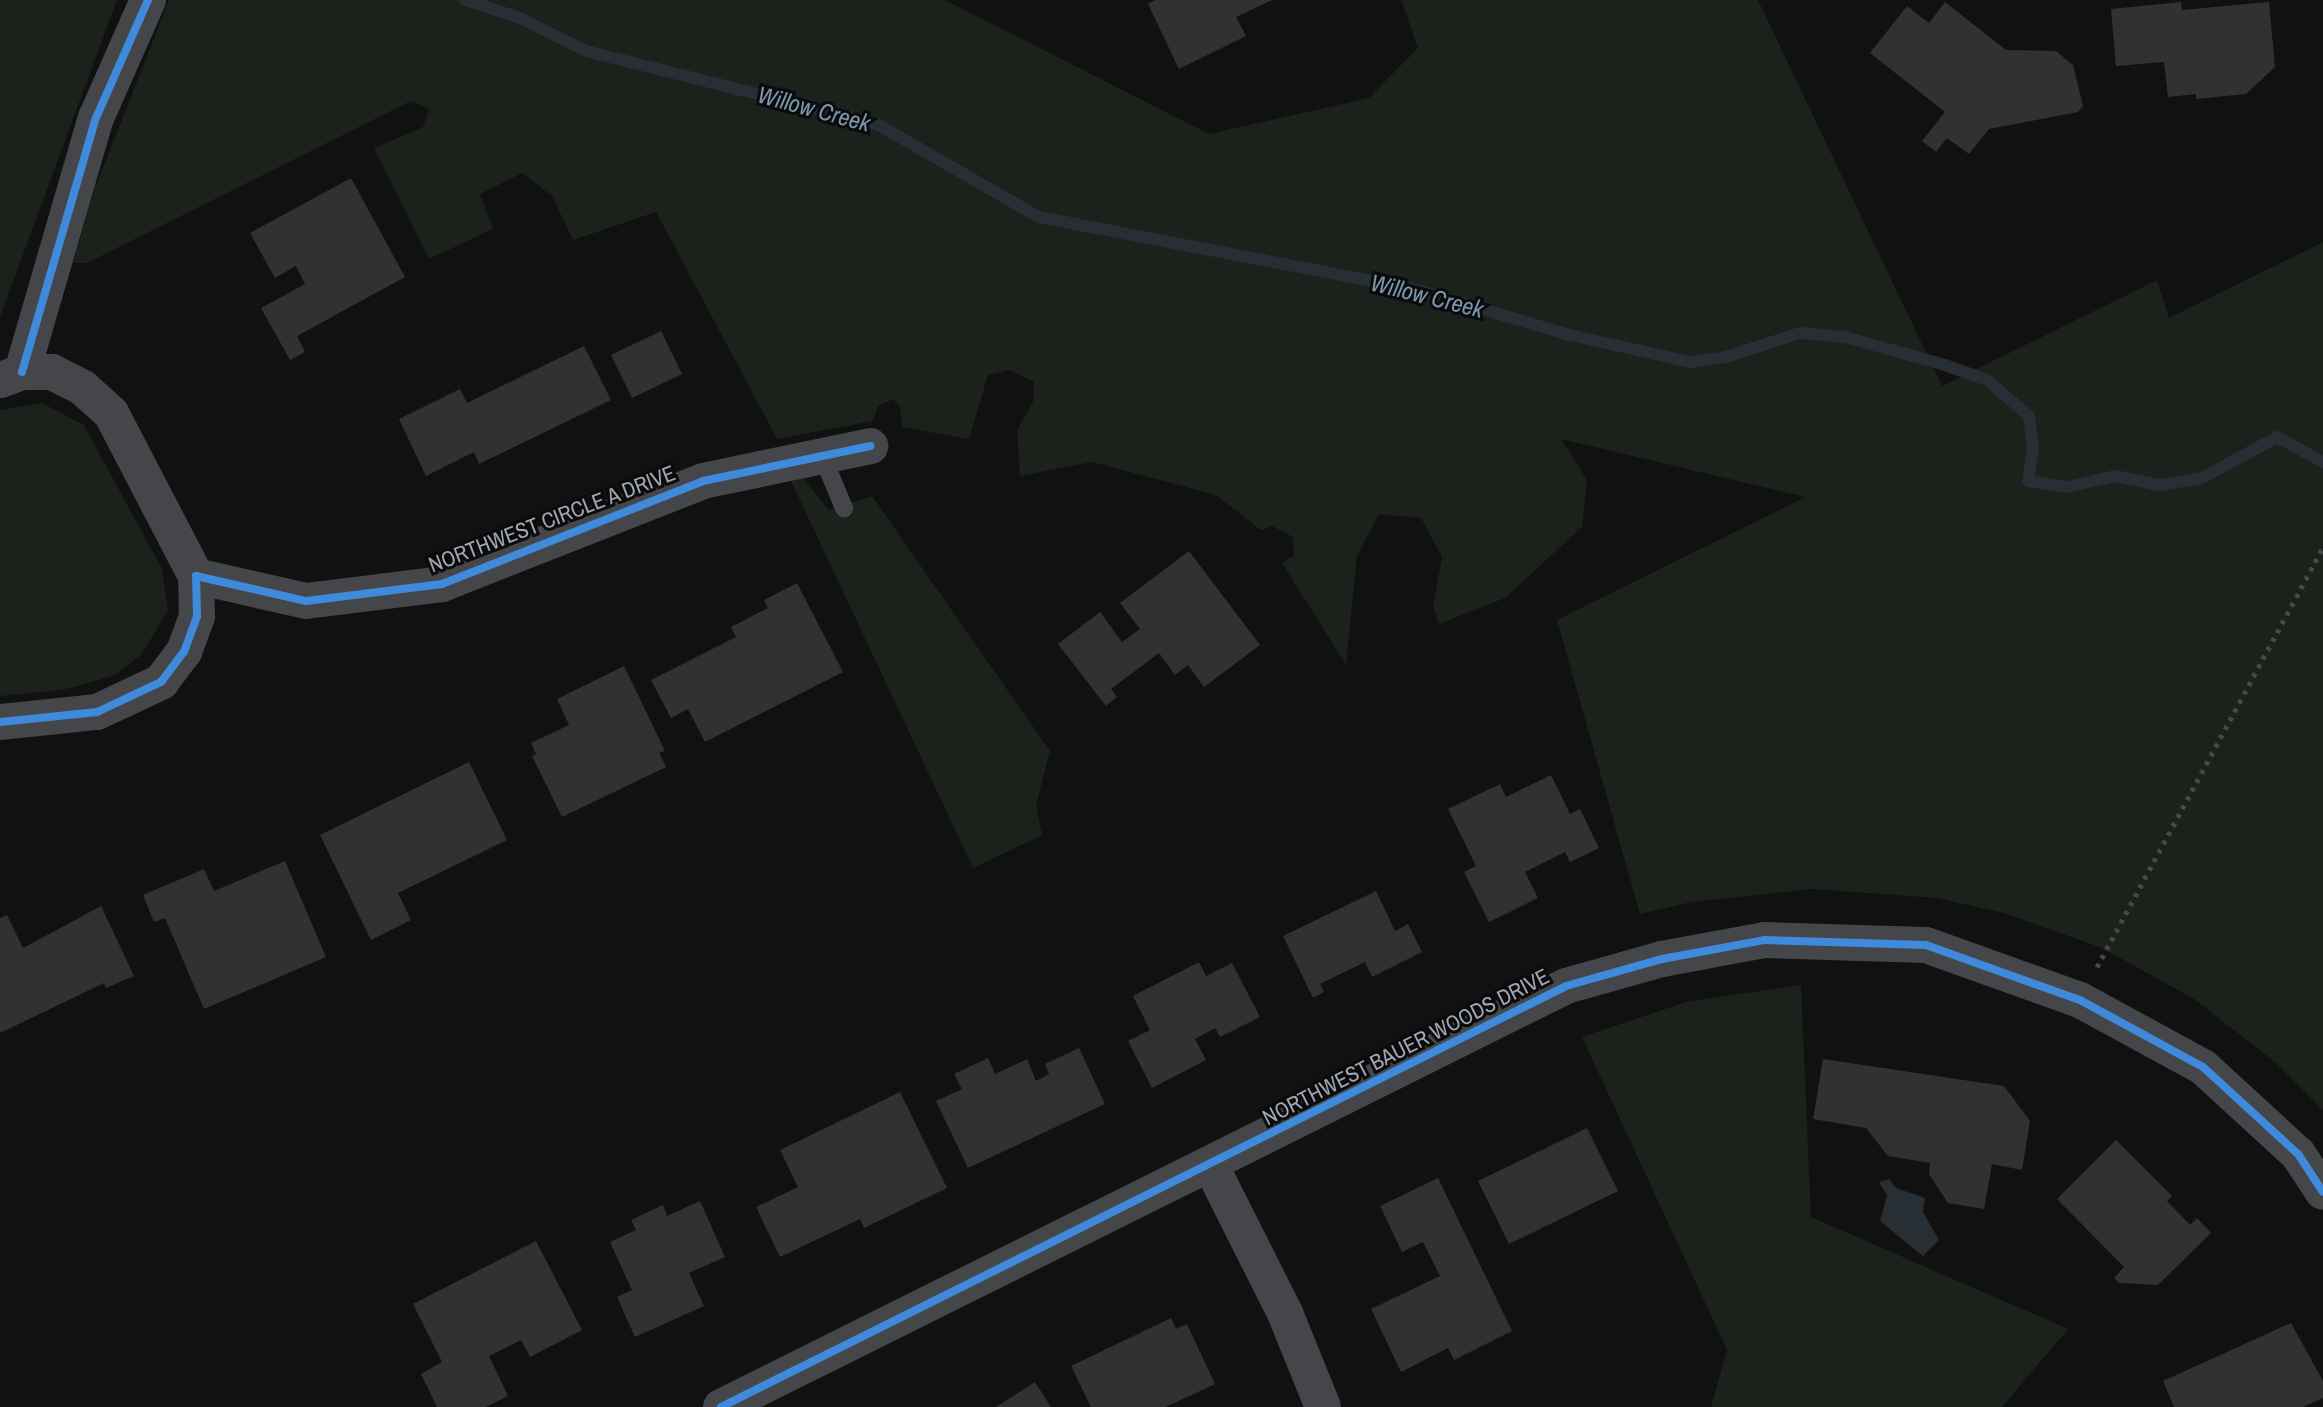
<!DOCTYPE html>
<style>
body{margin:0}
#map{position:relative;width:2323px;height:1407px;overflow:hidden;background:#111;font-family:"Archivo Narrow",sans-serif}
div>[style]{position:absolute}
.green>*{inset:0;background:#1b211b}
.water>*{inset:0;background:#272e34}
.stream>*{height:12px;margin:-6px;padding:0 6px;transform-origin:6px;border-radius:6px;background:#272e34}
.building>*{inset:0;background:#313133}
.path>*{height:5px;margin-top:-2.5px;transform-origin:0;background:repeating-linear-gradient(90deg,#47484b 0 4px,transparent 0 10px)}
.service>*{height:18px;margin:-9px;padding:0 9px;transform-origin:9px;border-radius:9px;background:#454649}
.minor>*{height:36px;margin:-18px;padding:0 18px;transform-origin:18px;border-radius:18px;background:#454649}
.cycleway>*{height:8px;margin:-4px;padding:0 4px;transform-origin:4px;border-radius:4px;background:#408adc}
span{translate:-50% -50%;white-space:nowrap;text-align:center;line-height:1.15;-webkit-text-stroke:6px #0b0b0c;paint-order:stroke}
.street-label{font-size:22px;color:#a1a7b2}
.water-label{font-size:24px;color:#7897ae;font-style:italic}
</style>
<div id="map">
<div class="green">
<i style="clip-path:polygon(0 0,117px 0,0 317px)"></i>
<i style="clip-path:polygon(169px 0,945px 0,1209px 134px,1369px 98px,1418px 48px,1401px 0,1758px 0,1942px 386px,2157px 280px,2169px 318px,2323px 242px,2323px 1110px,2276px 1063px,2194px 999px,2102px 948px,2004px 913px,1937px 898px,1812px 889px,1691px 902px,1640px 914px,1557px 620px,1805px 497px,1561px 439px,1587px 480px,1582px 527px,1505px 598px,1439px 624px,1433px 606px,1442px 557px,1421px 518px,1379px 514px,1357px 556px,1346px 665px,1282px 563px,1294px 555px,1293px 537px,1272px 526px,1261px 530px,1216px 495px,1092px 462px,1020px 476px,1017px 430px,1033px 402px,1034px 382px,1010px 370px,988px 375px,969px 439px,902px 427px,900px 406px,893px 399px,878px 406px,873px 421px,777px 439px,656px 212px,573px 240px,552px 196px,522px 173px,480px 194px,493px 229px,429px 259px,374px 148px,423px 127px,429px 109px,411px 101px,87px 263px,73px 263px,94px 191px)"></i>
<i style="clip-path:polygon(42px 403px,84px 425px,162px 569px,168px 611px,141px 655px,113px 676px,62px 690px,0 696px,0 410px)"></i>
<i style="clip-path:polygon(801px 476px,829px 510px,872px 496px,1050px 751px,1036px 805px,1042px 835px,973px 868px,791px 481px)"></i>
<i style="clip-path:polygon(1801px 985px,1811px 1217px,2068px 1329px,2002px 1407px,1711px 1407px,1727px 1350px,1582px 1037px,1686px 1002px)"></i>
</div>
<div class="water">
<i style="clip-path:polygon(1889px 1179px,1896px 1188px,1925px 1198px,1923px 1212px,1939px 1240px,1923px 1256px,1880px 1221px,1887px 1195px,1879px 1182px)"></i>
</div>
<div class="stream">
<i style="left:465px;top:0;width:58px;rotate:18.1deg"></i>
<i style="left:520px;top:18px;width:74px;rotate:26.6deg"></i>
<i style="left:586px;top:51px;width:300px;rotate:14.1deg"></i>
<i style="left:877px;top:124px;width:187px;rotate:29.9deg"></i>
<i style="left:1039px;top:217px;width:386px;rotate:10.9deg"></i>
<i style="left:1418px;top:290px;width:159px;rotate:16.5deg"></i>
<i style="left:1570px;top:335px;width:124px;rotate:12.6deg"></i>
<i style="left:1691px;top:362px;width:35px;rotate:-8deg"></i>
<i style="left:1726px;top:357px;width:78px;rotate:-18deg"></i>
<i style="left:1800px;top:333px;width:45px;rotate:5.1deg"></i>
<i style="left:1845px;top:337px;width:104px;rotate:15.6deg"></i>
<i style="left:1945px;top:365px;width:45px;rotate:19.7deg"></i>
<i style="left:1987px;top:380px;width:55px;rotate:40.6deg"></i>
<i style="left:2029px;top:416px;width:31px;rotate:83deg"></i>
<i style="left:2033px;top:447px;width:34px;rotate:98deg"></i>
<i style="left:2028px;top:481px;width:39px;rotate:9deg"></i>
<i style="left:2067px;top:487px;width:49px;rotate:-12.9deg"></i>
<i style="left:2115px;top:476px;width:46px;rotate:11.3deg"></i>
<i style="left:2160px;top:485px;width:43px;rotate:-9.5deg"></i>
<i style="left:2202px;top:478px;width:85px;rotate:-28.7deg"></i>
<i style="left:2277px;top:437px;width:52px;rotate:28.5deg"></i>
</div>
<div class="building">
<i style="clip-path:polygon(1155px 0,1272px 0,1236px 17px,1246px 36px,1179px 69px,1148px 4px)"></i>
<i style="clip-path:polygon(1945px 2px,2006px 50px,2056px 51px,2073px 65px,2083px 106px,2078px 112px,1989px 129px,1969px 154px,1947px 138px,1936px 152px,1922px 141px,1945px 112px,1870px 53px,1907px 6px,1929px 23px)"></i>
<i style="clip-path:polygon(2181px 2px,2182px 10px,2269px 2px,2275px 67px,2246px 94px,2196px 99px,2196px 94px,2168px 97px,2164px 62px,2116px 66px,2111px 9px)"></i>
<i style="clip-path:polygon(351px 178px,405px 277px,297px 336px,305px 352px,290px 360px,261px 308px,305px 284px,296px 266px,275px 278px,250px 233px)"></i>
<i style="clip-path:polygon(661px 331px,682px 374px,632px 398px,611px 355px)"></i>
<i style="clip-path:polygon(584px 346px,611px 400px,479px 464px,474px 452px,426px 476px,399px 419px,460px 389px,467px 403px)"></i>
<i style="clip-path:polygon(1189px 551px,1260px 645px,1204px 687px,1188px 665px,1175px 675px,1159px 653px,1111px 689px,1117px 697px,1106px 706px,1058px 644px,1100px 612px,1122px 642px,1140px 629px,1120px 603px)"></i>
<i style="clip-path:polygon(797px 583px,843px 672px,705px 742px,688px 709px,671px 718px,651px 680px,736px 637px,731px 627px,768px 608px,764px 600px)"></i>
<i style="clip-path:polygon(624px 666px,665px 751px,659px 753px,666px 767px,562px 817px,532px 756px,536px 754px,531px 743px,569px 725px,557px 699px)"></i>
<i style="clip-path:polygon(469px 762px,507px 840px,398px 893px,411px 920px,371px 940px,320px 835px)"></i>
<i style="clip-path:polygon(1551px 775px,1570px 814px,1580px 809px,1599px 848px,1570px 862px,1565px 852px,1525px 872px,1538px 898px,1489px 922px,1464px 872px,1476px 866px,1448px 809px,1500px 784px,1506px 797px)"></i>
<i style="clip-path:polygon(285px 861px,326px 957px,204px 1009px,165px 918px,154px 922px,143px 895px,204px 869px,214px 891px)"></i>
<i style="clip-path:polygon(1376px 891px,1395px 931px,1408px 924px,1422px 952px,1372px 977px,1365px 962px,1320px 984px,1324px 992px,1313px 998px,1283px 936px)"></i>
<i style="clip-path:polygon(101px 906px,134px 976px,106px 988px,104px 983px,0 1033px,0 918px,7px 915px,23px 948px)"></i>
<i style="clip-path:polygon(1199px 962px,1206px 976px,1232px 963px,1260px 1017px,1220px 1037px,1215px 1028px,1195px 1039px,1206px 1060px,1152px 1088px,1128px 1041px,1150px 1030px,1133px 996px)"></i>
<i style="clip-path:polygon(1079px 1048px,1105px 1104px,968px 1168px,936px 1101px,962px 1089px,954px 1074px,988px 1058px,995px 1074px,1027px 1059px,1036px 1081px,1049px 1074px,1045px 1064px)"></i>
<i style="clip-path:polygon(1823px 1059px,2004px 1086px,2030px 1121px,2022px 1170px,1992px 1164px,1984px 1209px,1948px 1203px,1929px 1174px,1930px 1163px,1888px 1156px,1866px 1128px,1813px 1119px)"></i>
<i style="clip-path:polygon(900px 1092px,947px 1188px,864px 1228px,860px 1219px,780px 1257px,756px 1207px,798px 1187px,780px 1150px)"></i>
<i style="clip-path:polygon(1587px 1128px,1618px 1191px,1509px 1244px,1478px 1181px)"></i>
<i style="clip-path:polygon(2116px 1140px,2172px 1196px,2167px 1201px,2190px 1225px,2197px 1218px,2211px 1233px,2158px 1285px,2119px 1283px,2114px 1278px,2124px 1267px,2057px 1199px)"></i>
<i style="clip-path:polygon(1438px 1178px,1512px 1331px,1454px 1360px,1448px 1348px,1401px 1372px,1371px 1309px,1440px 1276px,1423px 1242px,1402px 1252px,1380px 1206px)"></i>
<i style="clip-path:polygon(700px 1201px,725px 1257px,689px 1273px,704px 1306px,635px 1337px,617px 1297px,632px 1290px,610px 1242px,636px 1230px,631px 1220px,663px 1205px,667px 1216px)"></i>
<i style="clip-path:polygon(536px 1241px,582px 1330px,530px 1357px,521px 1340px,489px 1356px,508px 1396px,486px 1407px,437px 1407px,421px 1374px,442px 1362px,413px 1304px)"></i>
<i style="clip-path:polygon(1171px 1318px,1176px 1329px,1187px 1324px,1215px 1384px,1166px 1407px,1091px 1407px,1071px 1366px)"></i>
<i style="clip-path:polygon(2291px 1323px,2323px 1381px,2323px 1398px,2303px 1407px,2174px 1407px,2163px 1381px)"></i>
<i style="clip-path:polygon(1035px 1382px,1051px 1407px,996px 1407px)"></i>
</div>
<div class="path">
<i style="left:2097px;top:967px;width:476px;rotate:-61.7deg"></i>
</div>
<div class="service">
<i style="left:821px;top:453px;width:60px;rotate:67.3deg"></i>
</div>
<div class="minor">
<i style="left:22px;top:372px;width:265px;rotate:-73.8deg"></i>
<i style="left:96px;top:118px;width:129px;rotate:-66.2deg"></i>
<i style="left:1px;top:380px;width:22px;rotate:-21deg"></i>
<i style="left:22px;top:372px;width:30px"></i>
<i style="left:52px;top:372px;width:35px;rotate:27deg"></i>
<i style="left:83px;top:388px;width:38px;rotate:42deg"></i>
<i style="left:111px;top:413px;width:184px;rotate:62.5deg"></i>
<i style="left:0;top:722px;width:98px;rotate:-5.9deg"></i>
<i style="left:97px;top:712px;width:71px;rotate:-25.1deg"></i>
<i style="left:161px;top:682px;width:38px;rotate:-53deg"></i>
<i style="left:184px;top:652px;width:38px;rotate:-70deg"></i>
<i style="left:197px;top:616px;width:40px;rotate:-91.4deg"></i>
<i style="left:196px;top:576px;width:113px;rotate:12.8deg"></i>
<i style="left:306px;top:601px;width:137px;rotate:-7.1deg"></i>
<i style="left:442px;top:584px;width:281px;rotate:-21.5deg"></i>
<i style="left:703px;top:481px;width:171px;rotate:-11.8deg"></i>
<i style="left:1211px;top:1166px;width:165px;rotate:63.3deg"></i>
<i style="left:1285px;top:1313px;width:101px;rotate:68deg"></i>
<i style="left:721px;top:1407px;width:944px;rotate:-26.48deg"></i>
<i style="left:1566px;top:986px;width:100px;rotate:-15.7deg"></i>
<i style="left:1662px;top:959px;width:105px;rotate:-10.5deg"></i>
<i style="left:1765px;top:940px;width:161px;rotate:1.8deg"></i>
<i style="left:1926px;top:945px;width:164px;rotate:19.7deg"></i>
<i style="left:2080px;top:1000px;width:140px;rotate:28.6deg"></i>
<i style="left:2203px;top:1067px;width:129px;rotate:42.5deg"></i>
<i style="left:2298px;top:1154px;width:45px;rotate:56.7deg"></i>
</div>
<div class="cycleway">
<i style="left:22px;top:372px;width:265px;rotate:-73.8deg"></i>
<i style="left:96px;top:118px;width:129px;rotate:-66.2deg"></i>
<i style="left:0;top:722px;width:98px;rotate:-5.9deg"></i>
<i style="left:97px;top:712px;width:71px;rotate:-25.1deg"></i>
<i style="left:161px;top:682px;width:38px;rotate:-53deg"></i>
<i style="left:184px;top:652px;width:38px;rotate:-70deg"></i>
<i style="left:197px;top:616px;width:40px;rotate:-91.4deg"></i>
<i style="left:196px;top:576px;width:113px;rotate:12.8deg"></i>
<i style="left:306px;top:601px;width:137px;rotate:-7.1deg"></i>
<i style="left:442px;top:584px;width:281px;rotate:-21.5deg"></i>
<i style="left:703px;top:481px;width:171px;rotate:-11.8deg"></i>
<i style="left:721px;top:1407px;width:944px;rotate:-26.48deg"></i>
<i style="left:1566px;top:986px;width:100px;rotate:-15.7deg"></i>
<i style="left:1662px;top:959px;width:105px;rotate:-10.5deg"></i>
<i style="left:1765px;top:940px;width:161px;rotate:1.8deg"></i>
<i style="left:1926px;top:945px;width:164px;rotate:19.7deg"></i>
<i style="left:2080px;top:1000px;width:140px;rotate:28.6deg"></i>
<i style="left:2203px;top:1067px;width:129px;rotate:42.5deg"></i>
<i style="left:2298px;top:1154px;width:45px;rotate:56.7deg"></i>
</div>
<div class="street-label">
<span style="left:552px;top:519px;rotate:-21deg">NORTHWEST CIRCLE A DRIVE</span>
<span style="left:1406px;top:1047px;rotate:-27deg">NORTHWEST BAUER WOODS DRIVE</span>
</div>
<div class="water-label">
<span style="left:814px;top:109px;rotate:15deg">Willow Creek</span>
<span style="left:1427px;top:296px;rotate:14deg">Willow Creek</span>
</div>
</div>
